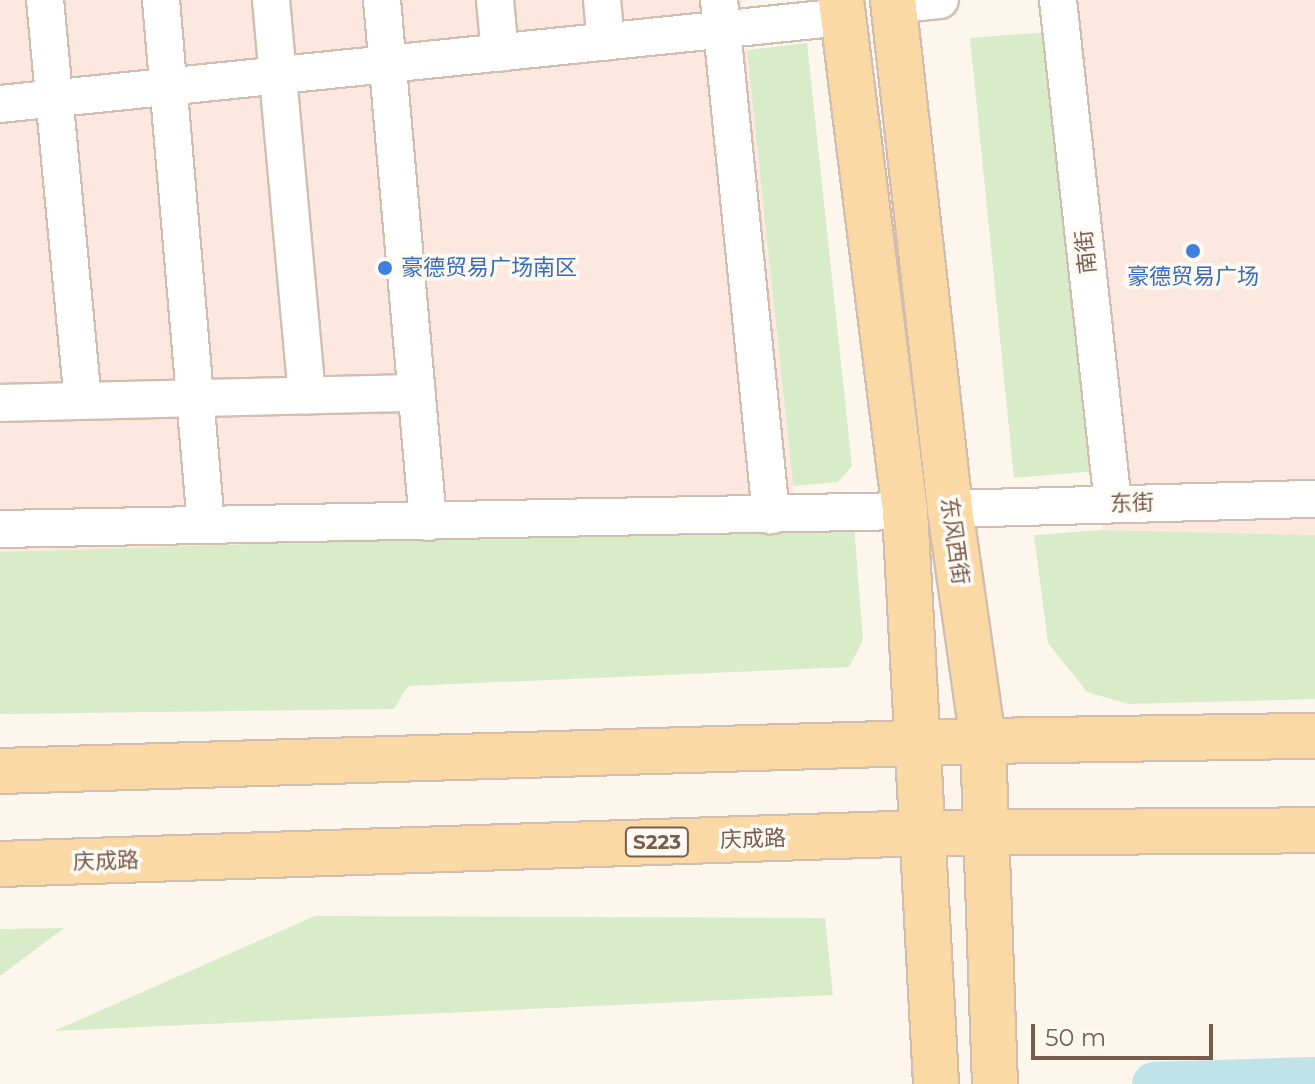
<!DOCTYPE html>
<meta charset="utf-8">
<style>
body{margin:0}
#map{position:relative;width:1315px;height:1084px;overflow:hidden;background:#fdf6ec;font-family:Montserrat,"Noto Sans SC",sans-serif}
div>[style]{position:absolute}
.commercial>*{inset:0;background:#fde8e0}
.green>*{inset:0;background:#d8ecc9}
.river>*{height:44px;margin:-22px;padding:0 22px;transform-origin:22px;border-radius:22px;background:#bfe3e8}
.roads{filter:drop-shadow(2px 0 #d1beb0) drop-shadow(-2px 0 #d1beb0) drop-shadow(0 2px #d1beb0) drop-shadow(0 -2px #d1beb0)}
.minor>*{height:36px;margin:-18px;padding:0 18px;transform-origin:18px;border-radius:18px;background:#fff}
.major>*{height:44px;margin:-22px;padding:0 22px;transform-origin:22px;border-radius:22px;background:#fbd9a5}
.dots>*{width:22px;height:22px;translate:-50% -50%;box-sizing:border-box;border:4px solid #fffaf3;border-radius:50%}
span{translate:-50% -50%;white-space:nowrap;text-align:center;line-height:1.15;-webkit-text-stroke:7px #fffaf3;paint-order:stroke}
.shield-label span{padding:2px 6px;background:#fffaf3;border:2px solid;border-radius:6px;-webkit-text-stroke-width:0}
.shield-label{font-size:20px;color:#7a5c4d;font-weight:700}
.street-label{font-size:22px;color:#7a5c4d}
.shop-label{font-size:22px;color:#366cbe}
.left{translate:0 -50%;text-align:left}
.scale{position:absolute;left:1031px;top:1024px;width:182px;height:36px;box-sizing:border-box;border:4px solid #7a5c4d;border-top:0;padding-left:10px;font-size:24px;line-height:28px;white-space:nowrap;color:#7a5c4d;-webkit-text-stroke:6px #fffaf3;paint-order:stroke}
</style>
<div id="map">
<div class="commercial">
<i style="clip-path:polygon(0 0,742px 0,797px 529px,0 552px)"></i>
<i style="clip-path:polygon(1044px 0,1315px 0,1315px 535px,1102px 530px)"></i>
</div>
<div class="green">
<i style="clip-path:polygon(1048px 32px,1096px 471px,1014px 478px,970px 38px)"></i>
<i style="clip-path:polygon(807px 43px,852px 466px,838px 482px,793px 486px,747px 50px)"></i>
<i style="clip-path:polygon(854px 525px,863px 640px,849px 667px,408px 686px,394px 709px,0 714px,0 552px)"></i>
<i style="clip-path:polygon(1102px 530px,1315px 535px,1315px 699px,1128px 704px,1087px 692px,1048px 643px,1034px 535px)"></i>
<i style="clip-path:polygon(315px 916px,825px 918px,833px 995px,54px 1031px)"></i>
<i style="clip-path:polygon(64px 928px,0 976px,0 929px)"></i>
</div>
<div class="river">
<i style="left:1154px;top:1084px;width:161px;rotate:-1.8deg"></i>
</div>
<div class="roads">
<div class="minor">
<i style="left:45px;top:0;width:402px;rotate:84.6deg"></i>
<i style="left:161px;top:0;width:527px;rotate:85.1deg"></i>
<i style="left:271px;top:0;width:397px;rotate:84.8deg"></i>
<i style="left:382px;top:0;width:524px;rotate:84.96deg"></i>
<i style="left:495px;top:0;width:53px;rotate:84.6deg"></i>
<i style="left:602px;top:0;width:42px;rotate:84.6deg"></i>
<i style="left:719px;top:0;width:518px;rotate:84.23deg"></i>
<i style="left:1058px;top:0;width:507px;rotate:83.77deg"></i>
<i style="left:893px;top:5px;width:47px;rotate:-6.1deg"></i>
<i style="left:0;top:104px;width:847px;rotate:-5.89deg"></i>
<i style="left:0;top:403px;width:417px;rotate:-1.4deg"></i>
<i style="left:950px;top:509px;width:365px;rotate:-1.6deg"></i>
<i style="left:0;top:529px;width:905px;rotate:-1.14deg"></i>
</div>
<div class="major">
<i style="left:841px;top:0;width:515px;rotate:82.86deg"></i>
<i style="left:905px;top:511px;width:574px;rotate:86.9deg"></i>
<i style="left:893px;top:0;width:512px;rotate:83.61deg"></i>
<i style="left:950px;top:509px;width:234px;rotate:81.9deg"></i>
<i style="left:983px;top:741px;width:343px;rotate:88deg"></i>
<i style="left:0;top:771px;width:983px;rotate:-1.75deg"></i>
<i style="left:983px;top:741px;width:332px;rotate:-0.9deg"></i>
<i style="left:0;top:864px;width:924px;rotate:-1.92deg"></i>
<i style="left:923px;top:833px;width:392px;rotate:-0.4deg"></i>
</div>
</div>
<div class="dots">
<i style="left:1193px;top:251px;background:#3f7fe0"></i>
<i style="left:385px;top:268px;background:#3f7fe0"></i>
</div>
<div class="shield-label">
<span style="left:657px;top:842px">S223</span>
</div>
<div class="street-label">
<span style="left:1086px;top:252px;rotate:-96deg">南街</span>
<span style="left:1132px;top:503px;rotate:-2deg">东街</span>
<span style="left:955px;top:541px;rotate:82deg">东风西街</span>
<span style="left:753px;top:839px;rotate:-2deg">庆成路</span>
<span style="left:106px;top:861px;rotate:-2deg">庆成路</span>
</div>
<div class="shop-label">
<span class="left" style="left:401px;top:268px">豪德贸易广场南区</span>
<span style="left:1193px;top:277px">豪德贸易广场</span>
</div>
<div class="scale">50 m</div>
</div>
